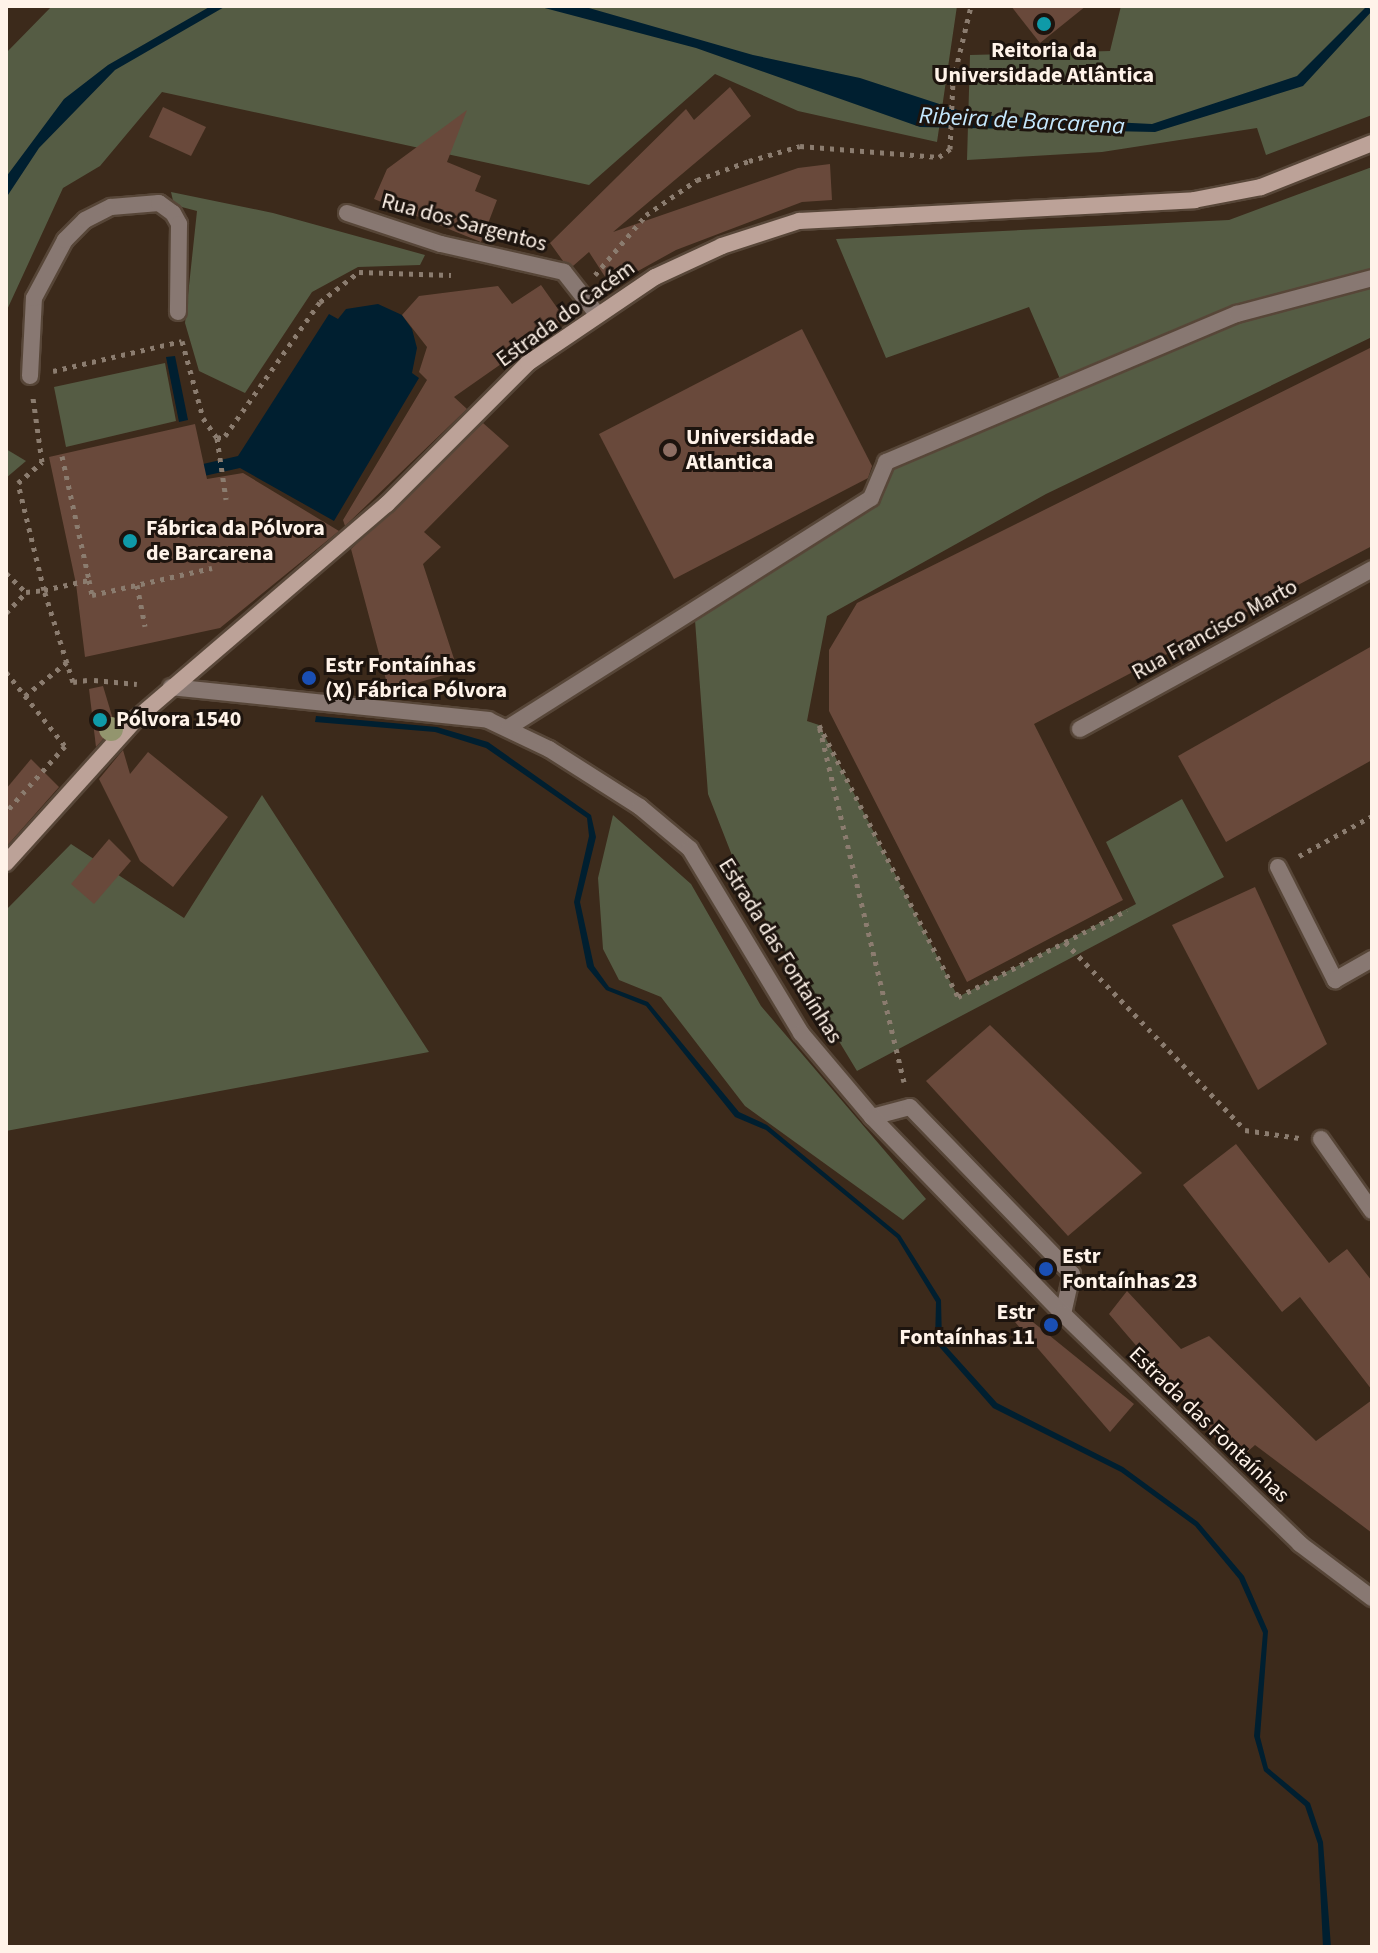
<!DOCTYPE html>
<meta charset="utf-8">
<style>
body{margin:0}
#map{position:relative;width:1378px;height:1953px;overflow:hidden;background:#3c2a1b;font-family:"Source Sans 3",sans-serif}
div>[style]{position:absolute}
.green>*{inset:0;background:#555c44}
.water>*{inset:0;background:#001f30}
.building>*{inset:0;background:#69493b}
.path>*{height:5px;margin-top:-2.5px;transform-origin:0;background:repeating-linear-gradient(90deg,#8b7c6f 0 4px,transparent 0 10px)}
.roads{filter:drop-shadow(2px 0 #574638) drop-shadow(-2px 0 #574638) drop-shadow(0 2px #574638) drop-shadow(0 -2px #574638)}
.lane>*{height:16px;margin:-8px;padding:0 8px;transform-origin:8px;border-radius:8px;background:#887872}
.street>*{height:16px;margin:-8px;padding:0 8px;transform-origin:8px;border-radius:8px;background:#887872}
.secondary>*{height:16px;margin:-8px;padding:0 8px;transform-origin:8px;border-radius:8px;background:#bca298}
.trees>*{width:24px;height:24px;margin:-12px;border-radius:50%;background:#93956e}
.dots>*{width:22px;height:22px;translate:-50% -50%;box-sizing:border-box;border:4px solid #1d140e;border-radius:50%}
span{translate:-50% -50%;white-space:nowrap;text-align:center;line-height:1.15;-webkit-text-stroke:6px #1d140e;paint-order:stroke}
.poi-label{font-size:22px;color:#fff3e9;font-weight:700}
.left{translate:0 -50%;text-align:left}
.right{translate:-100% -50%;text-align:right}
.street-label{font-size:22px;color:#fff3e9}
.water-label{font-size:24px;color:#c5e8fe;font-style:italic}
.frame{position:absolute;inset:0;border:8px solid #fff3e9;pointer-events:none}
</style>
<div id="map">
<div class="green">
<i style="clip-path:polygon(52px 6px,957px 6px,937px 142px,798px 111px,715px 74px,589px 185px,162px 92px,100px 166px,63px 188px,6px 312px,6px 53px)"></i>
<i style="clip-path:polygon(1121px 6px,1372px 6px,1372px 115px,1266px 155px,1257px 128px,1102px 152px,967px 160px,970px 55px,1110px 51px)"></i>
<i style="clip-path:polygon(1372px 167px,1372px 337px,1046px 494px,827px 616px,807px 721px,819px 725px,958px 997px,1136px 904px,1106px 842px,1182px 799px,1224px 877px,857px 1071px,742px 881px,708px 794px,694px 607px,871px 499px,886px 462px,1063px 386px,1029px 307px,886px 358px,836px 239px,1229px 220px)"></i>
<i style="clip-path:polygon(171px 192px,273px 213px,425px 255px,420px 265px,358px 267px,312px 292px,245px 393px,199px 371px,185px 323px,197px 211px,174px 205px)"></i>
<i style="clip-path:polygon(165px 363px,176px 421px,66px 447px,54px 387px)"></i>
<i style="clip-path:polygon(6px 449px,26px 461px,6px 478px)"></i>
<i style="clip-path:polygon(262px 795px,429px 1052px,6px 1131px,6px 910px,71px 844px,184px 918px)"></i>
<i style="clip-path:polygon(613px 815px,691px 884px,761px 1006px,926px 1199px,903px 1220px,745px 1106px,661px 997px,619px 980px,603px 949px,598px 878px)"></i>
</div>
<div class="water">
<i style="clip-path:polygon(211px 6px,226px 6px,115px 70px,39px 148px,6px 198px,6px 177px,64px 99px,108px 65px)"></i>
<i style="clip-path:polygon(537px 6px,582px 6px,753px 55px,860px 78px,973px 115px,1152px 124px,1297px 76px,1367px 6px,1372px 11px,1303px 86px,1155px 132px,920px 127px,696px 48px)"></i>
<i style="clip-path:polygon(378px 304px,402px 315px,412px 329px,417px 348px,412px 373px,419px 378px,334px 521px,240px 468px,92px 501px,89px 490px,238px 456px,329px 314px,338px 319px,346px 309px)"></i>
<i style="clip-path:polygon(175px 356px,188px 420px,179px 422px,166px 357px)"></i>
<i style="clip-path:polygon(316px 716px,437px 727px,488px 742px,591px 815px,596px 837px,580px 902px,594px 966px,609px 987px,648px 1002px,739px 1112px,767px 1125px,900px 1235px,941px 1300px,942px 1342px,997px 1403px,1123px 1467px,1198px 1522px,1244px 1576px,1268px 1631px,1260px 1737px,1268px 1768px,1310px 1803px,1323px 1842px,1331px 1947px,1323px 1947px,1318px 1844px,1305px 1806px,1264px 1771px,1254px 1736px,1263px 1633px,1239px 1579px,1195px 1526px,1121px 1472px,993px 1408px,935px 1342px,936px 1302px,897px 1238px,766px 1130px,735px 1117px,646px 1006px,606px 990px,587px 967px,574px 902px,589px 836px,587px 818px,486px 748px,435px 732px,315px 722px)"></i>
</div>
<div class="building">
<i style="clip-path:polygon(1011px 6px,1086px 6px,1040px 43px)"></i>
<i style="clip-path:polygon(730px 87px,751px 116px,613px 232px,798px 168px,830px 164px,832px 200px,802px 202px,676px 250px,611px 286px,589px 252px,573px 266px,563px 261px,550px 243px,686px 109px,694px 120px)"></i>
<i style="clip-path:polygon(163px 107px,206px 127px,191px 156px,149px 137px)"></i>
<i style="clip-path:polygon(467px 110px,447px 162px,481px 176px,475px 191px,497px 200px,481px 242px,374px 199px,387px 169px)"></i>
<i style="clip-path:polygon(541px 285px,565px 319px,454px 397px,467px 409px,345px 526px,343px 520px,427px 380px,419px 372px,427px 347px,402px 315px,419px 296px,498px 286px,512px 304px)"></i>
<i style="clip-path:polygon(802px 329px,872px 466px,868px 478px,674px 579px,599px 434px)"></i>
<i style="clip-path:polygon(1372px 347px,1372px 546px,1034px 724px,1123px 900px,967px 982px,829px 711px,829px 650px,857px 603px)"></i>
<i style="clip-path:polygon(483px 423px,509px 446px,424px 532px,441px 547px,423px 564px,458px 671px,389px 691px,351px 549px)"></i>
<i style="clip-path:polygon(195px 424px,207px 479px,243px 473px,339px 531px,220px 628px,85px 657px,76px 584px,49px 457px)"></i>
<i style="clip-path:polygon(1372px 646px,1372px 760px,1226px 842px,1178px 756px)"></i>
<i style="clip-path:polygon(103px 686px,115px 726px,96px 747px,89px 689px)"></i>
<i style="clip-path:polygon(123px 750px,130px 774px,148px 752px,228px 817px,173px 887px,140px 861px,99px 779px)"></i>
<i style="clip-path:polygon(31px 759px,59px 787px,6px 847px,6px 789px)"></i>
<i style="clip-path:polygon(109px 839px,131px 861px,94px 904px,71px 884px)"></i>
<i style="clip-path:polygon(1255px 887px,1327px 1044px,1258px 1090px,1172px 925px)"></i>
<i style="clip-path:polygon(990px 1025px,1142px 1173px,1068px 1236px,926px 1081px)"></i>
<i style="clip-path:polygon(1236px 1144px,1329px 1263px,1347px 1249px,1372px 1281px,1372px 1390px,1300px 1297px,1282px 1312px,1183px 1185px)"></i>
<i style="clip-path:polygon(1127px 1291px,1181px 1349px,1209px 1336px,1316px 1441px,1372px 1400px,1372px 1533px,1255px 1445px,1236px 1462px,1109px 1314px)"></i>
<i style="clip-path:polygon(1023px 1314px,1134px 1404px,1110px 1432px,1015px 1322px)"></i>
</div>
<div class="path">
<i style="left:595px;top:275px;width:79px;rotate:-49.6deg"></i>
<i style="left:646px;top:215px;width:62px;rotate:-34.5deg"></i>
<i style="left:697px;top:180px;width:55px;rotate:-20.1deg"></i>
<i style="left:749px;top:161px;width:53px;rotate:-16.4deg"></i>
<i style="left:800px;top:146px;width:139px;rotate:4.5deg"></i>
<i style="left:939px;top:157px;width:14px;rotate:-36deg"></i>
<i style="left:950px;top:149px;width:68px;rotate:-87.5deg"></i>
<i style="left:953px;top:81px;width:77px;rotate:-76.5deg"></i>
<i style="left:53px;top:371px;width:132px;rotate:-13.1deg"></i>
<i style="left:182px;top:341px;width:80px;rotate:74.7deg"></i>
<i style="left:203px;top:418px;width:24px;rotate:55deg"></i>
<i style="left:217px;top:438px;width:8px;rotate:-14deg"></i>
<i style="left:225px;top:436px;width:164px;rotate:-54.7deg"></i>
<i style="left:320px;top:302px;width:49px;rotate:-37.6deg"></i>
<i style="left:359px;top:272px;width:92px;rotate:1.9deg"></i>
<i style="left:217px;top:438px;width:62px;rotate:81.6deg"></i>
<i style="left:62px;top:456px;width:127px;rotate:77.7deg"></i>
<i style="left:6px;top:573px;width:28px;rotate:44deg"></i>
<i style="left:137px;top:585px;width:42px;rotate:79deg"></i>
<i style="left:6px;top:613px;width:29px;rotate:-46deg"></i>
<i style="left:26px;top:592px;width:18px;rotate:-6deg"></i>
<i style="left:44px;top:590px;width:110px;rotate:-103.7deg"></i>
<i style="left:18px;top:483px;width:32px;rotate:-41deg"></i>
<i style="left:42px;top:462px;width:65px;rotate:-98deg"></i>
<i style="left:6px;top:672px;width:95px;rotate:51.4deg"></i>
<i style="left:65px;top:746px;width:89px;rotate:131.8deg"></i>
<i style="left:87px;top:680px;width:14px;rotate:172deg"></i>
<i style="left:73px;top:682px;width:96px;rotate:-107.5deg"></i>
<i style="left:44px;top:590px;width:46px;rotate:-12.5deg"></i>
<i style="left:89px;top:580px;width:15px;rotate:79deg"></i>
<i style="left:92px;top:595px;width:123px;rotate:-12.7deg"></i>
<i style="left:94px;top:680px;width:43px;rotate:5.3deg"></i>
<i style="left:25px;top:696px;width:54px;rotate:-39deg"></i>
<i style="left:1299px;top:856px;width:83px;rotate:-28.7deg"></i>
<i style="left:1065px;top:942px;width:260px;rotate:46.2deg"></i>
<i style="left:1245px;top:1130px;width:55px;rotate:8.4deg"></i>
<i style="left:904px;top:1082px;width:367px;rotate:-103.4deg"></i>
<i style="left:819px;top:725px;width:305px;rotate:62.9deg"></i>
<i style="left:958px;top:997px;width:190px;rotate:-27.2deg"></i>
</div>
<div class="roads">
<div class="lane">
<i style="left:30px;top:376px;width:78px;rotate:-87.1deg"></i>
<i style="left:34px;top:298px;width:66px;rotate:-61.9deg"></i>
<i style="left:65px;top:240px;width:28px;rotate:-45deg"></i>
<i style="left:85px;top:220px;width:29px;rotate:-27deg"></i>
<i style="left:111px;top:207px;width:48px;rotate:-4.8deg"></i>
<i style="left:159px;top:203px;width:17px;rotate:36deg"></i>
<i style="left:173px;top:213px;width:13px;rotate:61deg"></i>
<i style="left:179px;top:224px;width:88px;rotate:90.7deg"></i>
<i style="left:872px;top:1117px;width:39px;rotate:-15deg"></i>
<i style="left:910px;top:1107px;width:233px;rotate:45.9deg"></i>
<i style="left:1072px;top:1274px;width:41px;rotate:102.7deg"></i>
</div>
<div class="street">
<i style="left:347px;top:213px;width:99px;rotate:18.3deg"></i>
<i style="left:441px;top:244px;width:126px;rotate:12.8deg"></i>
<i style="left:564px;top:272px;width:53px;rotate:51.8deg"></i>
<i style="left:171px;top:687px;width:319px;rotate:5.9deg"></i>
<i style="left:488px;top:720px;width:68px;rotate:25.4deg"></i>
<i style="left:549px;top:749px;width:108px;rotate:32.5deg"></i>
<i style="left:640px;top:807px;width:65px;rotate:40deg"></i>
<i style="left:690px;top:849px;width:215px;rotate:58.9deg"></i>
<i style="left:801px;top:1033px;width:110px;rotate:49.8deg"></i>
<i style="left:872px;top:1117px;width:274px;rotate:45.9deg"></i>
<i style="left:1063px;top:1314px;width:330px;rotate:44.1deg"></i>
<i style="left:1300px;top:1544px;width:90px;rotate:36.9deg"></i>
<i style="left:509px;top:727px;width:428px;rotate:-32.3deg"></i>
<i style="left:871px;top:498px;width:39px;rotate:-67deg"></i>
<i style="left:886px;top:462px;width:381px;rotate:-22.9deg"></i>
<i style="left:1237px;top:314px;width:140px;rotate:-14.9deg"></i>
<i style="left:1080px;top:729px;width:333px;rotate:-28.7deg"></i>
<i style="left:1278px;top:867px;width:127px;rotate:63.2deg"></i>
<i style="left:1335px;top:980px;width:43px;rotate:-29.6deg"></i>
<i style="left:1321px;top:1139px;width:88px;rotate:54.7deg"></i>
</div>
<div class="secondary">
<i style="left:6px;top:863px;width:194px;rotate:-47.9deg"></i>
<i style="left:136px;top:719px;width:330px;rotate:-40.6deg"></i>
<i style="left:387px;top:504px;width:199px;rotate:-45deg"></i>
<i style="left:528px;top:363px;width:153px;rotate:-34.1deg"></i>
<i style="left:655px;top:277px;width:74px;rotate:-24.8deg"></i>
<i style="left:722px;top:246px;width:81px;rotate:-18deg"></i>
<i style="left:799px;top:221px;width:396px;rotate:-3deg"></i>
<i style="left:1194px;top:200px;width:68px;rotate:-11deg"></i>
<i style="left:1261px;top:187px;width:119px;rotate:-21.6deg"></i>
</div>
</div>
<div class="trees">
<i style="left:111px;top:729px"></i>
</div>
<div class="dots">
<i style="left:1044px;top:24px;background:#0f9aa8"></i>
<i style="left:670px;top:450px;background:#8d6e63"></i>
<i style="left:130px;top:541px;background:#0f9aa8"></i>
<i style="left:309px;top:678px;background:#1a4fb4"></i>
<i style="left:100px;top:720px;background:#0f9aa8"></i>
<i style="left:1046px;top:1269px;background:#1a4fb4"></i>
<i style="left:1051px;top:1325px;background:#1a4fb4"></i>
</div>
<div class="poi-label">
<span style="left:1044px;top:63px">Reitoria da<br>Universidade Atlântica</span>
<span class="left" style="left:686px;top:450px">Universidade<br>Atlantica</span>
<span class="left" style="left:146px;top:541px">Fábrica da Pólvora<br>de Barcarena</span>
<span class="left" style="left:325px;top:678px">Estr Fontaínhas<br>(X) Fábrica Pólvora</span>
<span class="left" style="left:116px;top:720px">Pólvora 1540</span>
<span class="left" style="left:1062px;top:1269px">Estr<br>Fontaínhas 23</span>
<span class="right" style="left:1035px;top:1325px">Estr<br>Fontaínhas 11</span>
</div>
<div class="street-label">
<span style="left:464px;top:223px;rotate:15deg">Rua dos Sargentos</span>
<span style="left:566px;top:314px;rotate:-36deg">Estrada do Cacém</span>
<span style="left:1215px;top:630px;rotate:-29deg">Rua Francisco Marto</span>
<span style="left:780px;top:951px;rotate:58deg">Estrada das Fontaínhas</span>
<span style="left:1209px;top:1425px;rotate:44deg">Estrada das Fontaínhas</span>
</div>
<div class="water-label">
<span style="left:1022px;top:121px;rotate:3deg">Ribeira de Barcarena</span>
</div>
<div class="frame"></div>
</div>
